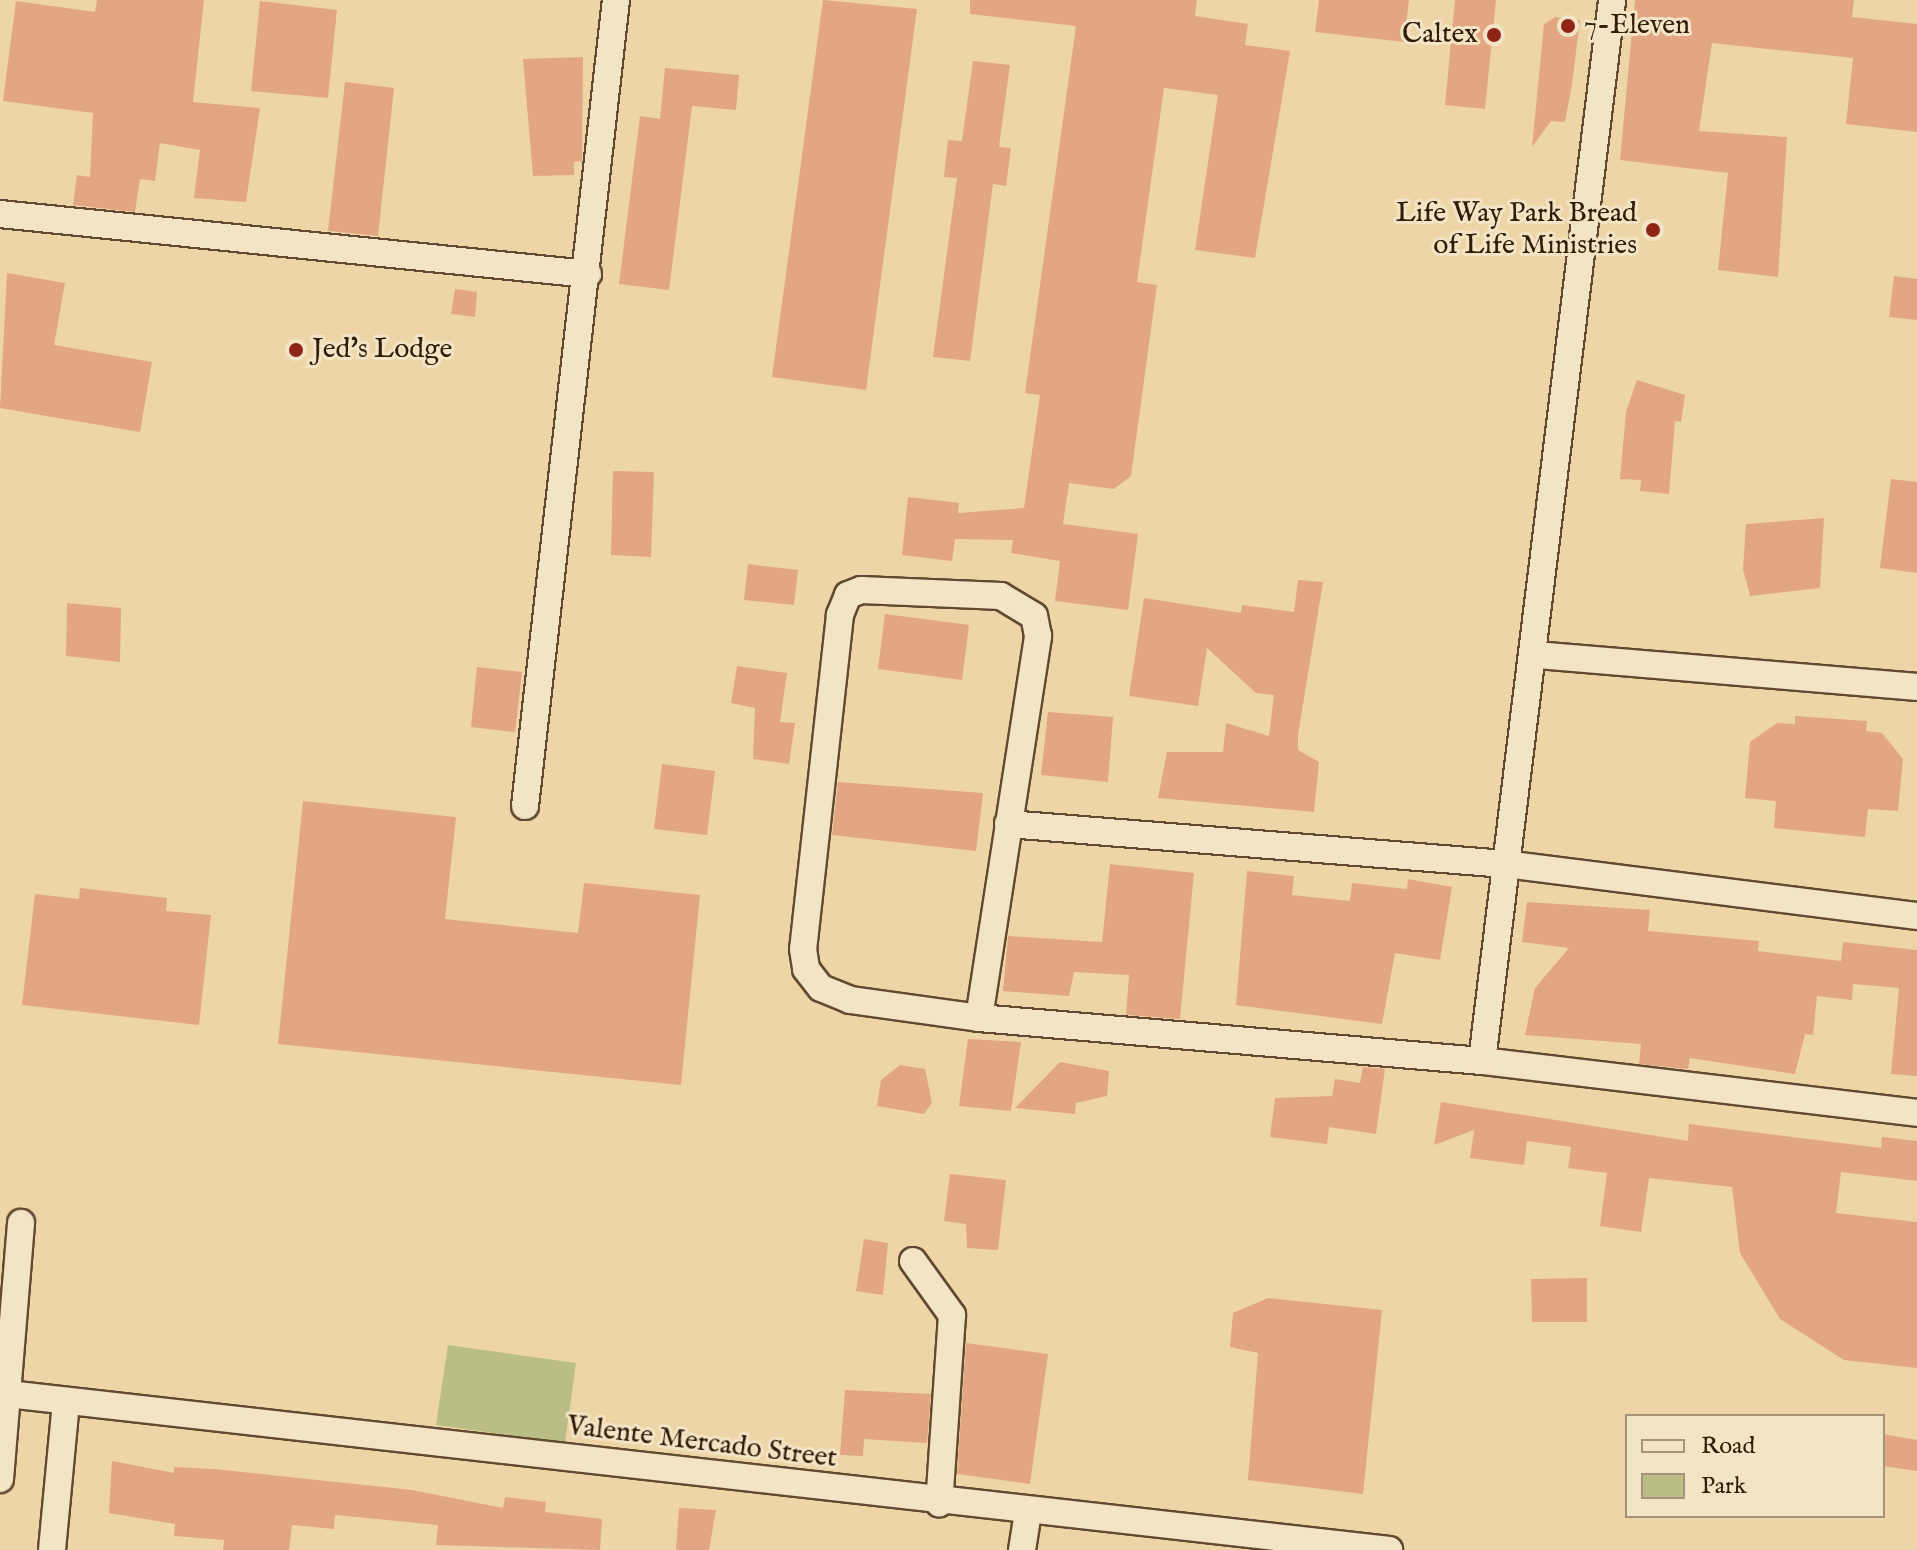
<!DOCTYPE html>
<style>
body{margin:0}
#map{position:relative;width:1917px;height:1550px;overflow:hidden;background:#eed5a7;font-family:"IM FELL English",serif}
div>[style]{position:absolute}
.green>*{inset:0;background:#babd86}
.building>*{inset:0;background:#e3a682}
.roads{filter:drop-shadow(2px 0 #614a2f) drop-shadow(-2px 0 #614a2f) drop-shadow(0 2px #614a2f) drop-shadow(0 -2px #614a2f)}
.street>*{height:26px;margin:-13px;padding:0 13px;transform-origin:13px;border-radius:13px;background:#f4e4c6}
.dots>*{width:22px;height:22px;translate:-50% -50%;box-sizing:border-box;border:4px solid #f4e4c6;border-radius:50%}
span{translate:-50% -50%;white-space:nowrap;text-align:center;line-height:1.15;-webkit-text-stroke:6px #f4e4c6;paint-order:stroke}
.poi-label{font-size:28px;color:#321b07}
.left{translate:0 -50%;text-align:left}
.right{translate:-100% -50%;text-align:right}
.street-label{font-size:28px;color:#321b07}
.legend{position:absolute;left:1625px;top:1414px;width:260px;height:104px;box-sizing:border-box;background:#f4e4c6;border:2px solid #a6947a;margin:0;padding:10px 14px;list-style:none;font-size:24px;color:#321b07}
.legend li{display:flex;align-items:center;gap:16px;height:40px}
.legend b{width:40px;border:2px solid #a6947a}
</style>
<div id="map">
<div class="green">
<i style="clip-path:polygon(448px 1345px,576px 1363px,565px 1443px,436px 1425px)"></i>
</div>
<div class="building">
<i style="clip-path:polygon(97px 0,204px 0,193px 102px,260px 108px,246px 202px,194px 198px,200px 150px,160px 143px,155px 181px,140px 179px,135px 212px,73px 205px,77px 175px,90px 177px,93px 113px,3px 101px,16px 1px,95px 12px)"></i>
<i style="clip-path:polygon(823px 0,917px 9px,866px 390px,772px 377px)"></i>
<i style="clip-path:polygon(970px 0,1197px 0,1195px 16px,1248px 24px,1245px 45px,1290px 51px,1255px 258px,1195px 250px,1218px 95px,1164px 88px,1137px 282px,1157px 285px,1131px 476px,1114px 489px,1069px 483px,1063px 524px,1138px 534px,1128px 610px,1055px 601px,1060px 561px,1011px 553px,1013px 540px,955px 539px,952px 561px,902px 555px,908px 497px,959px 503px,958px 513px,1024px 508px,1040px 395px,1025px 393px,1076px 26px,970px 14px)"></i>
<i style="clip-path:polygon(1319px 0,1409px 0,1404px 42px,1315px 32px)"></i>
<i style="clip-path:polygon(1455px 0,1496px 0,1485px 109px,1445px 105px)"></i>
<i style="clip-path:polygon(1635px 0,1854px 0,1852px 17px,1917px 24px,1917px 132px,1846px 124px,1853px 58px,1712px 43px,1699px 131px,1787px 137px,1778px 277px,1718px 270px,1728px 173px,1620px 160px)"></i>
<i style="clip-path:polygon(260px 1px,337px 10px,328px 98px,251px 91px)"></i>
<i style="clip-path:polygon(1555px 17px,1580px 20px,1572px 84px,1565px 122px,1551px 121px,1532px 147px,1544px 24px)"></i>
<i style="clip-path:polygon(583px 57px,582px 161px,574px 162px,574px 175px,533px 176px,523px 59px)"></i>
<i style="clip-path:polygon(973px 61px,1010px 65px,999px 147px,1011px 148px,1006px 186px,993px 184px,970px 361px,933px 357px,957px 178px,944px 177px,948px 140px,962px 141px)"></i>
<i style="clip-path:polygon(665px 68px,739px 75px,736px 110px,692px 106px,669px 290px,619px 284px,640px 116px,660px 119px)"></i>
<i style="clip-path:polygon(345px 82px,394px 88px,378px 236px,328px 231px)"></i>
<i style="clip-path:polygon(7px 273px,65px 283px,54px 345px,152px 362px,140px 432px,0 408px)"></i>
<i style="clip-path:polygon(1894px 276px,1917px 279px,1917px 320px,1889px 317px)"></i>
<i style="clip-path:polygon(455px 289px,477px 292px,475px 317px,451px 314px)"></i>
<i style="clip-path:polygon(1637px 380px,1685px 395px,1681px 422px,1675px 421px,1669px 494px,1640px 491px,1641px 480px,1620px 479px,1626px 412px)"></i>
<i style="clip-path:polygon(613px 471px,654px 472px,651px 557px,611px 555px)"></i>
<i style="clip-path:polygon(1891px 479px,1917px 482px,1917px 573px,1880px 568px)"></i>
<i style="clip-path:polygon(1824px 518px,1820px 588px,1750px 596px,1743px 569px,1746px 524px)"></i>
<i style="clip-path:polygon(748px 564px,798px 570px,794px 605px,744px 600px)"></i>
<i style="clip-path:polygon(1298px 580px,1323px 582px,1298px 735px,1298px 750px,1319px 762px,1314px 812px,1158px 798px,1167px 752px,1223px 752px,1226px 723px,1269px 736px,1274px 695px,1256px 693px,1207px 648px,1198px 706px,1129px 696px,1144px 598px,1241px 613px,1242px 605px,1294px 612px)"></i>
<i style="clip-path:polygon(67px 603px,121px 608px,120px 662px,66px 656px)"></i>
<i style="clip-path:polygon(885px 614px,969px 625px,962px 680px,878px 669px)"></i>
<i style="clip-path:polygon(737px 666px,787px 673px,780px 722px,795px 723px,789px 764px,753px 759px,755px 708px,731px 703px)"></i>
<i style="clip-path:polygon(477px 667px,522px 672px,515px 732px,471px 727px)"></i>
<i style="clip-path:polygon(1048px 712px,1113px 717px,1108px 782px,1041px 775px)"></i>
<i style="clip-path:polygon(1795px 716px,1867px 721px,1866px 731px,1882px 733px,1903px 759px,1898px 811px,1868px 809px,1865px 837px,1774px 828px,1776px 801px,1745px 798px,1750px 742px,1777px 723px,1795px 724px)"></i>
<i style="clip-path:polygon(662px 764px,715px 771px,707px 835px,654px 829px)"></i>
<i style="clip-path:polygon(838px 782px,983px 793px,976px 851px,832px 835px)"></i>
<i style="clip-path:polygon(303px 801px,456px 817px,445px 919px,578px 933px,584px 883px,700px 895px,681px 1085px,278px 1044px)"></i>
<i style="clip-path:polygon(1110px 864px,1194px 873px,1180px 1019px,1126px 1015px,1129px 975px,1074px 972px,1069px 996px,1003px 991px,1008px 936px,1102px 942px)"></i>
<i style="clip-path:polygon(1247px 871px,1294px 876px,1292px 895px,1350px 901px,1352px 883px,1407px 889px,1408px 879px,1452px 887px,1440px 960px,1395px 953px,1382px 1024px,1236px 1005px)"></i>
<i style="clip-path:polygon(80px 888px,167px 898px,166px 911px,211px 915px,199px 1025px,22px 1005px,35px 894px,79px 899px)"></i>
<i style="clip-path:polygon(1527px 902px,1650px 910px,1648px 931px,1759px 941px,1758px 951px,1841px 961px,1843px 942px,1917px 950px,1917px 1076px,1891px 1074px,1899px 988px,1853px 984px,1852px 1000px,1817px 996px,1813px 1035px,1805px 1034px,1795px 1074px,1690px 1058px,1688px 1069px,1639px 1064px,1641px 1044px,1525px 1035px,1535px 988px,1569px 948px,1522px 942px)"></i>
<i style="clip-path:polygon(968px 1039px,1021px 1042px,1011px 1111px,959px 1106px)"></i>
<i style="clip-path:polygon(1060px 1062px,1109px 1071px,1107px 1096px,1076px 1103px,1075px 1114px,1015px 1108px)"></i>
<i style="clip-path:polygon(900px 1065px,925px 1069px,932px 1103px,924px 1114px,877px 1106px,881px 1080px)"></i>
<i style="clip-path:polygon(1363px 1067px,1385px 1069px,1376px 1134px,1329px 1127px,1327px 1144px,1270px 1137px,1275px 1098px,1332px 1096px,1335px 1079px,1360px 1083px)"></i>
<i style="clip-path:polygon(1441px 1102px,1688px 1141px,1689px 1124px,1881px 1148px,1882px 1137px,1917px 1141px,1917px 1181px,1841px 1172px,1836px 1213px,1917px 1222px,1917px 1368px,1844px 1360px,1780px 1319px,1740px 1253px,1732px 1187px,1649px 1178px,1641px 1232px,1600px 1226px,1607px 1173px,1568px 1168px,1571px 1147px,1527px 1141px,1524px 1165px,1470px 1158px,1474px 1130px,1434px 1145px)"></i>
<i style="clip-path:polygon(950px 1174px,1006px 1180px,998px 1250px,967px 1248px,966px 1224px,944px 1221px)"></i>
<i style="clip-path:polygon(864px 1239px,888px 1243px,883px 1295px,856px 1291px)"></i>
<i style="clip-path:polygon(1587px 1278px,1587px 1322px,1532px 1322px,1531px 1279px)"></i>
<i style="clip-path:polygon(1268px 1298px,1382px 1310px,1363px 1494px,1248px 1480px,1258px 1353px,1230px 1347px,1233px 1313px)"></i>
<i style="clip-path:polygon(966px 1343px,1048px 1354px,1030px 1484px,957px 1474px)"></i>
<i style="clip-path:polygon(845px 1390px,931px 1394px,927px 1443px,864px 1439px,863px 1456px,840px 1455px)"></i>
<i style="clip-path:polygon(1883px 1434px,1917px 1440px,1917px 1471px,1883px 1466px)"></i>
<i style="clip-path:polygon(112px 1461px,174px 1473px,174px 1467px,214px 1469px,412px 1490px,503px 1508px,505px 1497px,546px 1502px,545px 1512px,602px 1519px,600px 1550px,436px 1545px,438px 1525px,335px 1515px,334px 1529px,292px 1525px,289px 1550px,223px 1550px,224px 1540px,174px 1536px,175px 1524px,109px 1513px)"></i>
<i style="clip-path:polygon(679px 1508px,716px 1510px,709px 1550px,676px 1550px)"></i>
</div>
<div class="roads">
<div class="street">
<i style="left:0;top:214px;width:591px;rotate:5.83deg"></i>
<i style="left:1536px;top:655px;width:382px;rotate:4.8deg"></i>
<i style="left:525px;top:806px;width:811px;rotate:-83.56deg"></i>
<i style="left:1008px;top:824px;width:499px;rotate:4.6deg"></i>
<i style="left:1505px;top:864px;width:415px;rotate:7.2deg"></i>
<i style="left:979px;top:1018px;width:387px;rotate:-81.2deg"></i>
<i style="left:1038px;top:636px;width:20px;rotate:-101deg"></i>
<i style="left:1034px;top:616px;width:39px;rotate:-149deg"></i>
<i style="left:1001px;top:596px;width:140px;rotate:-177.5deg"></i>
<i style="left:861px;top:590px;width:14px;rotate:159deg"></i>
<i style="left:848px;top:595px;width:22px;rotate:112deg"></i>
<i style="left:840px;top:615px;width:336px;rotate:96.3deg"></i>
<i style="left:803px;top:949px;width:20px;rotate:81deg"></i>
<i style="left:806px;top:969px;width:24px;rotate:52deg"></i>
<i style="left:821px;top:988px;width:31px;rotate:22deg"></i>
<i style="left:850px;top:1000px;width:130px;rotate:7.9deg"></i>
<i style="left:979px;top:1018px;width:505px;rotate:4.89deg"></i>
<i style="left:1482px;top:1061px;width:438px;rotate:6.8deg"></i>
<i style="left:1482px;top:1061px;width:1069px;rotate:-83.01deg"></i>
<i style="left:913px;top:1261px;width:67px;rotate:54.2deg"></i>
<i style="left:952px;top:1315px;width:189px;rotate:93.9deg"></i>
<i style="left:8px;top:1394px;width:1390px;rotate:6.44deg"></i>
<i style="left:0;top:1479px;width:257px;rotate:-85.3deg"></i>
<i style="left:52px;top:1550px;width:150px;rotate:-84.6deg"></i>
<i style="left:1022px;top:1550px;width:37px;rotate:-81deg"></i>
</div>
</div>
<div class="dots">
<i style="left:1568px;top:26px;background:#8f2418"></i>
<i style="left:1494px;top:35px;background:#8f2418"></i>
<i style="left:1653px;top:230px;background:#8f2418"></i>
<i style="left:296px;top:350px;background:#8f2418"></i>
</div>
<div class="poi-label">
<span class="left" style="left:1584px;top:26px">7-Eleven</span>
<span class="right" style="left:1478px;top:35px">Caltex</span>
<span class="right" style="left:1637px;top:230px">Life Way Park Bread<br>of Life Ministries</span>
<span class="left" style="left:312px;top:350px">Jed's Lodge</span>
</div>
<div class="street-label">
<span style="left:702px;top:1443px;rotate:7deg">Valente Mercado Street</span>
</div>
<ul class="legend">
<li><b style="height:10px;background:#f4e4c6"></b>Road</li>
<li><b style="height:22px;background:#babd86"></b>Park</li>
</ul>
</div>
